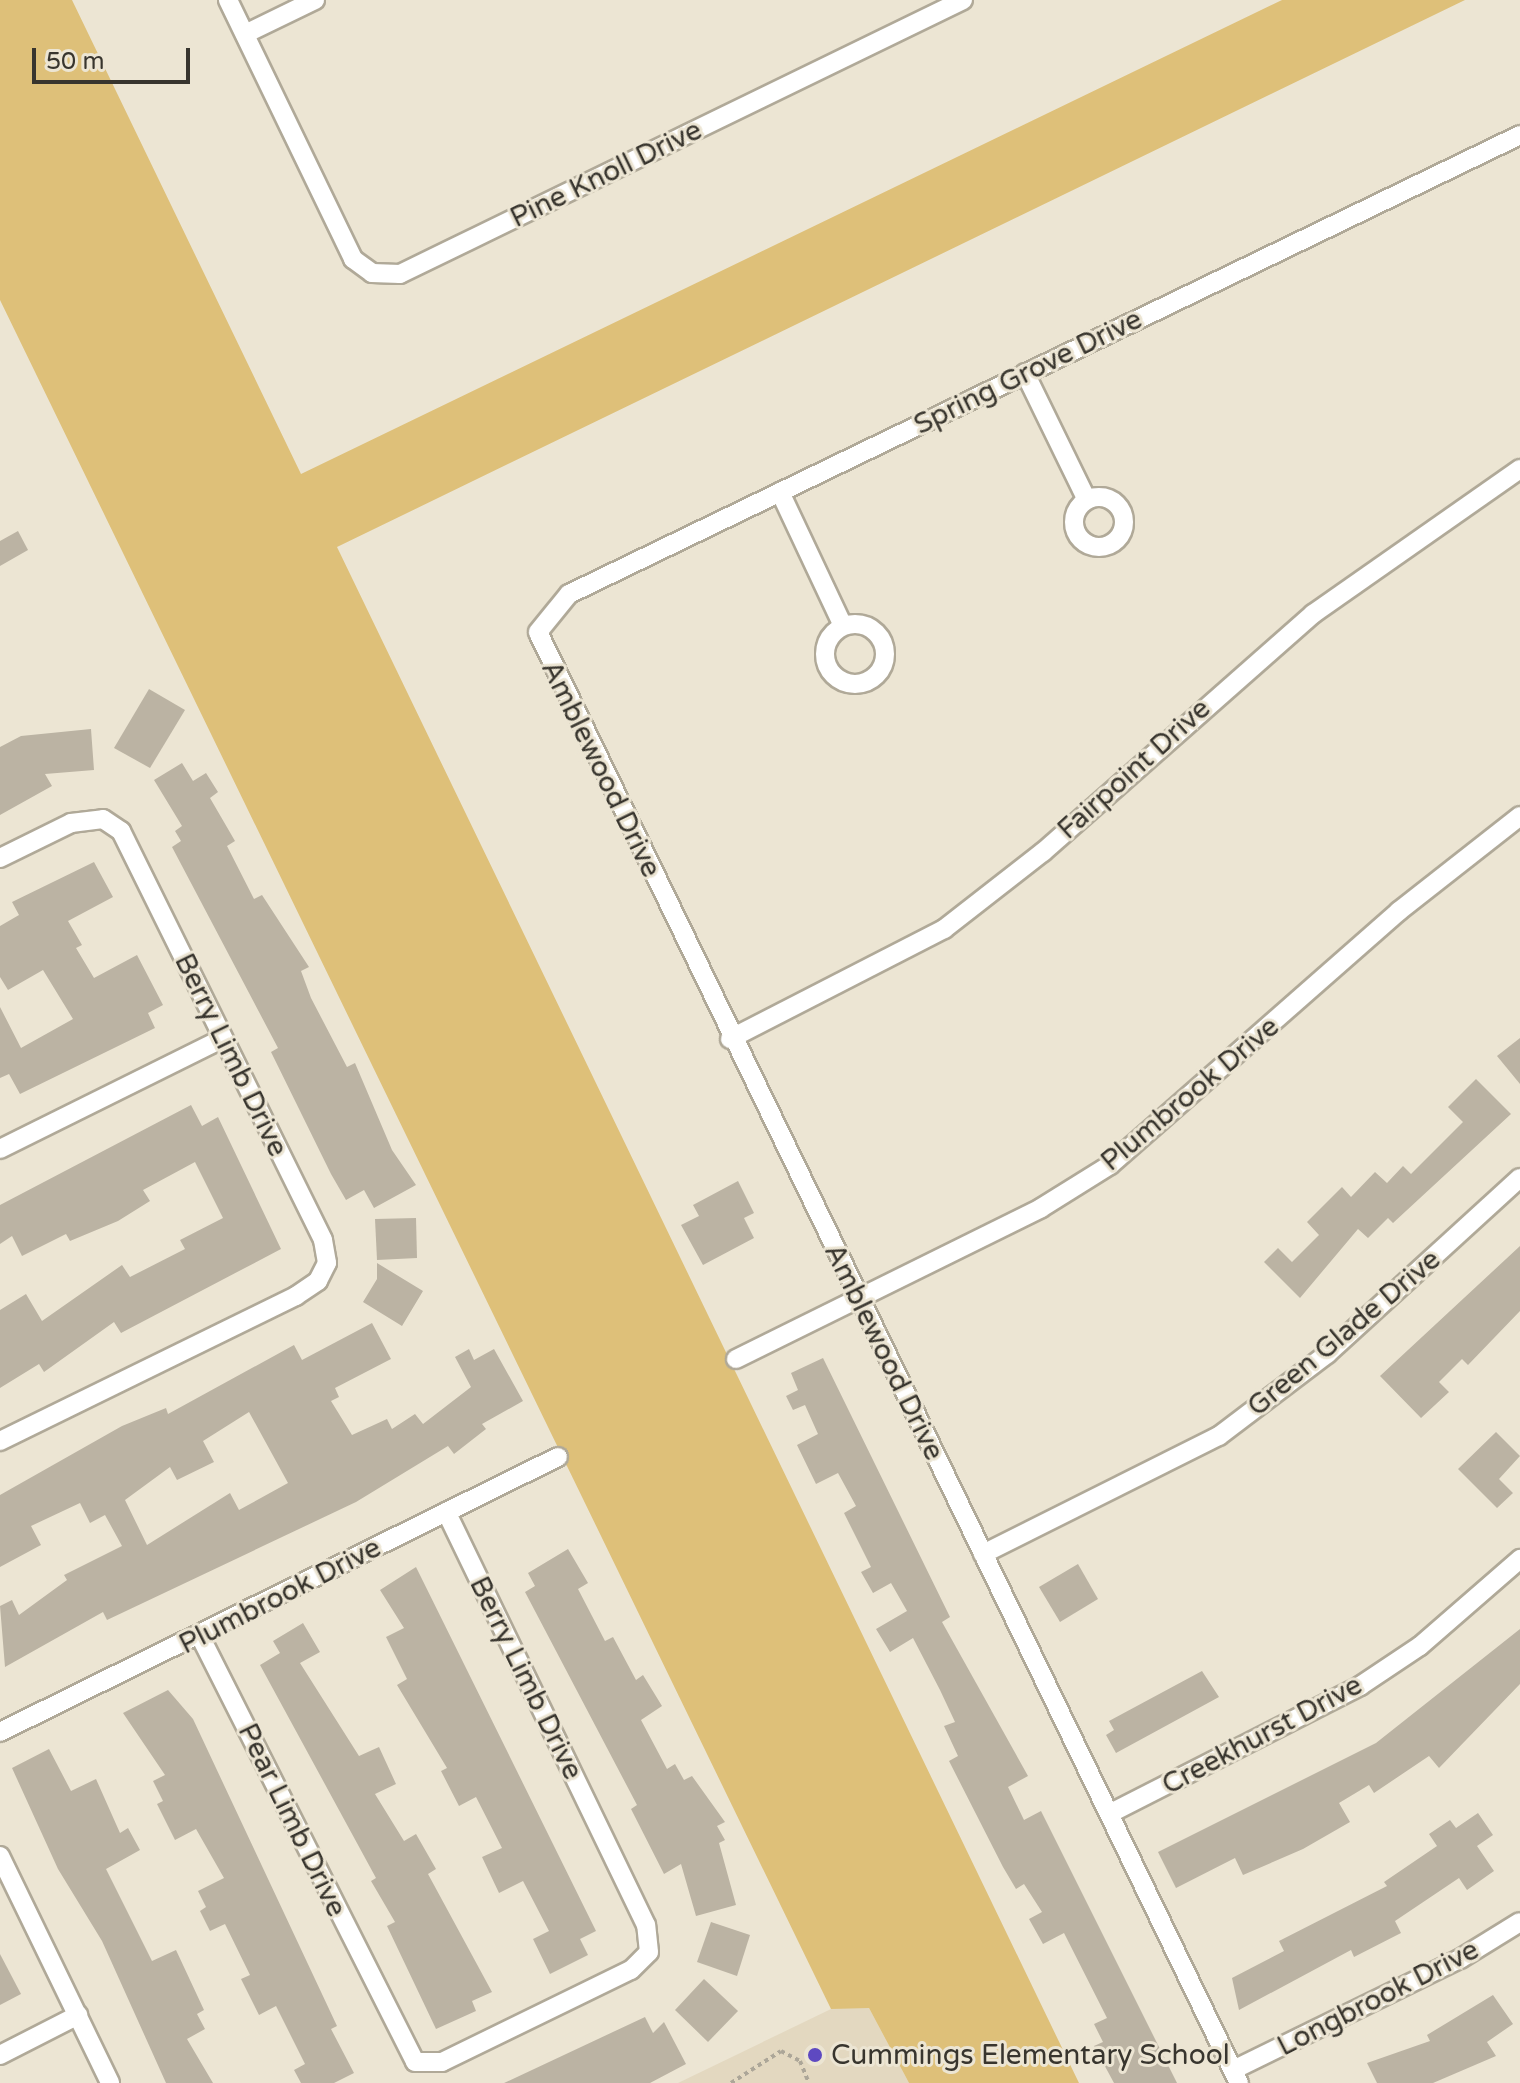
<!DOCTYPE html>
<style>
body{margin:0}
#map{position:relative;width:1520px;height:2083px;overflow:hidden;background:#ece5d3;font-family:"Varela Round",sans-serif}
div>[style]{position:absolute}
.built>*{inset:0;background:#e3d8c0}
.green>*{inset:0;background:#dec079}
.building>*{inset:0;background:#bbb3a3}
.path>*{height:4px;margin-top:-2px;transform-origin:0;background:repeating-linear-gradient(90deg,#aca698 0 4px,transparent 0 8px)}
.roads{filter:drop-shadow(2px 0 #b0a998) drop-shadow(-2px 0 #b0a998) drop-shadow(0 2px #b0a998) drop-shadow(0 -2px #b0a998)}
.street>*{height:18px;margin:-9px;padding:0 9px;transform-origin:9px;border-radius:9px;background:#fff}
.street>.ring{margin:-9px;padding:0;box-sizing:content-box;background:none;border:18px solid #fff;border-radius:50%}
.dots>*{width:22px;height:22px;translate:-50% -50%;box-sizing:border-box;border:4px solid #ece5d3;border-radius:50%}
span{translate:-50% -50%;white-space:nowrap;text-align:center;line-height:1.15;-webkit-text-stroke:6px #ece5d3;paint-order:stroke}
.street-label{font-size:28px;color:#38352e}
.poi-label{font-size:28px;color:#38352e}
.left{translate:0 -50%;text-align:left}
.scale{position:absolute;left:32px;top:48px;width:158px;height:36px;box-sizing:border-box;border:4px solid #38352e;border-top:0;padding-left:10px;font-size:24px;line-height:28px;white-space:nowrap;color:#38352e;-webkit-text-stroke:6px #ece5d3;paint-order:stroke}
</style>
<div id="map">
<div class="built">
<i style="clip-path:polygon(853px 2006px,869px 2008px,909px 2083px,678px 2083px,831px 2009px)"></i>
</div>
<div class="green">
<i style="clip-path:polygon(0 0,72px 0,301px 474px,1282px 0,1465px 0,337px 547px,1079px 2083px,909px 2083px,869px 2008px,831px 2009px,0 300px)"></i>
</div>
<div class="building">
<i style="clip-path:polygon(18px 531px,28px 550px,0 566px,0 541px)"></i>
<i style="clip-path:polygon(149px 689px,185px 710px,150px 768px,114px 748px)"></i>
<i style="clip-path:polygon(91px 729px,94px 770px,45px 774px,52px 786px,0 815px,0 747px,21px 736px)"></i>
<i style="clip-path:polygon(182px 763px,193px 781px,206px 773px,218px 792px,210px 798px,235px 841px,227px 846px,254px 899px,262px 895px,309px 967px,301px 971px,311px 998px,347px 1067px,355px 1063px,392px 1150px,416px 1185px,374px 1208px,364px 1190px,346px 1200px,331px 1174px,271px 1052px,278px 1048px,172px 847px,181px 841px,175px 831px,182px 826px,154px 780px)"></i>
<i style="clip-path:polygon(94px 862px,113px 897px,68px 921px,82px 945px,76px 948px,94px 978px,137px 955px,163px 1005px,148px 1013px,155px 1028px,20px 1094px,9px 1074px,0 1078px,0 1007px,21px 1048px,73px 1019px,43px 970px,8px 990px,0 977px,0 926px,19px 915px,12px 902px)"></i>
<i style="clip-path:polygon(1520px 1038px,1520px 1084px,1497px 1056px)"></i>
<i style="clip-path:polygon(1476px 1079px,1511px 1114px,1393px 1223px,1388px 1218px,1368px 1238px,1358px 1229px,1300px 1298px,1264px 1262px,1278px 1248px,1292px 1262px,1319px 1235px,1307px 1222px,1342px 1187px,1351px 1197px,1375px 1172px,1387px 1183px,1403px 1166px,1411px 1174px,1463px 1122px,1448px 1107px)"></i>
<i style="clip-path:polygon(191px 1105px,202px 1126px,218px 1117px,281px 1249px,121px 1333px,114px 1322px,44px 1372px,39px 1364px,0 1388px,0 1310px,26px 1294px,42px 1321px,122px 1265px,130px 1277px,185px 1249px,180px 1240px,223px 1218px,195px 1162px,143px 1190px,150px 1201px,118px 1221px,70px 1241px,66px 1234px,22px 1256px,12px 1236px,0 1244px,0 1205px)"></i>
<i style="clip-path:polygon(738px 1181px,754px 1213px,744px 1218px,754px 1238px,703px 1265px,681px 1225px,699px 1216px,693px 1205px)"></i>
<i style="clip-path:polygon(416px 1218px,417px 1258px,377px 1260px,375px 1219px)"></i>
<i style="clip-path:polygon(1520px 1246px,1520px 1311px,1468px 1365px,1462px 1359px,1439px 1382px,1449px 1392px,1421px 1418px,1380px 1376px)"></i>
<i style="clip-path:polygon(377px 1263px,423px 1291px,402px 1326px,363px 1302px,377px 1279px)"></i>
<i style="clip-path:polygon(evenodd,372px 1323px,391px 1359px,335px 1388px,339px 1397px,331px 1401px,352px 1435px,387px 1419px,392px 1429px,415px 1414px,423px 1424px,471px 1387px,455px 1357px,469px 1349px,474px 1360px,494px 1349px,523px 1401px,482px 1424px,486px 1429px,454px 1454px,448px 1446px,356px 1502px,107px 1620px,103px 1612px,5px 1667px,0 1606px,12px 1600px,19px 1615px,67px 1580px,64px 1575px,122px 1546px,105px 1515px,90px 1523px,80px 1503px,31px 1526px,41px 1545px,0 1567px,0 1495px,122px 1426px,166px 1408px,168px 1414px,294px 1345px,302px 1360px,372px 1323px,249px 1412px,288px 1483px,239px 1510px,230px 1493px,147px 1545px,125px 1500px,170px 1467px,177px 1480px,214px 1462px,203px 1441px,249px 1412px)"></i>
<i style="clip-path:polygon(823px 1358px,950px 1617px,942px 1622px,1028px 1776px,1008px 1787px,1024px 1820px,1041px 1811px,1177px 2083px,1114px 2083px,1094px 2046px,1103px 2042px,1094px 2024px,1107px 2018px,1064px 1933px,1043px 1944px,1029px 1919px,1042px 1912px,1024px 1884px,1016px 1889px,1003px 1867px,949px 1761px,958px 1756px,944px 1726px,955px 1722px,940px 1690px,913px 1638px,890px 1652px,876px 1629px,907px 1611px,891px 1583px,873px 1593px,861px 1572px,871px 1567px,844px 1513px,856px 1506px,838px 1473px,816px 1484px,797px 1445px,818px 1434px,805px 1405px,793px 1410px,786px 1396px,798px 1390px,791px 1373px)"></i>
<i style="clip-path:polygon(1496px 1432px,1520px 1456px,1499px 1479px,1513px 1493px,1497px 1508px,1458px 1469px)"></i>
<i style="clip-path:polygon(568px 1549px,588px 1583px,578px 1589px,605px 1641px,613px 1637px,636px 1680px,643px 1675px,662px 1706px,641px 1720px,667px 1769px,675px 1764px,684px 1780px,692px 1776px,725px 1822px,717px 1826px,725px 1840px,719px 1843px,736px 1905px,696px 1916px,681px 1864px,664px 1874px,631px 1809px,637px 1805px,525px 1592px,535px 1586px,528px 1573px)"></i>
<i style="clip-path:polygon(1078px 1564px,1098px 1599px,1060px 1622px,1039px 1587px)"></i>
<i style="clip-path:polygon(416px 1567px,596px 1931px,580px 1939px,588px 1955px,550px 1974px,533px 1939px,549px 1931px,523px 1881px,499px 1893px,482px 1857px,502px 1848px,476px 1797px,459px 1806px,441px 1771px,447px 1768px,397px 1685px,407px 1679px,386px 1637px,404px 1628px,380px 1590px)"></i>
<i style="clip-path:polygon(303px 1623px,320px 1652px,300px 1663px,359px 1756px,379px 1747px,396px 1784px,375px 1794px,404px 1841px,416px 1834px,436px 1869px,428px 1874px,492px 1992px,472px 2001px,476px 2011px,436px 2029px,387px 1926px,395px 1922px,371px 1881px,376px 1878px,260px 1665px,280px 1653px,273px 1641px)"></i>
<i style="clip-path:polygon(1520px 1629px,1520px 1684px,1439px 1768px,1429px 1756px,1374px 1793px,1369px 1785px,1339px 1803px,1350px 1822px,1303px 1849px,1243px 1875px,1235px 1858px,1176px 1888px,1158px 1852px,1376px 1743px)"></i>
<i style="clip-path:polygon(1202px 1671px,1219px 1697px,1116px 1753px,1106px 1735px,1114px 1730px,1109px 1721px)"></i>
<i style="clip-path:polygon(168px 1690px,193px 1719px,337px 2026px,331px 2029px,354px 2073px,334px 2083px,301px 2083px,294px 2070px,305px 2064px,276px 2006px,259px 2015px,241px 1979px,250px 1975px,225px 1924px,210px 1931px,200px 1911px,206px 1907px,198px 1891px,224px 1878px,196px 1829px,175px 1840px,157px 1804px,163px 1801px,153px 1781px,165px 1775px,123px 1713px)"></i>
<i style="clip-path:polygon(49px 1749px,71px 1791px,96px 1779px,120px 1833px,128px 1828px,140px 1850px,106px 1869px,152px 1961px,176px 1950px,204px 2010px,197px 2014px,205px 2029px,187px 2039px,213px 2083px,166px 2083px,102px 1941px,58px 1869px,12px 1768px)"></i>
<i style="clip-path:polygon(1478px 1813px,1493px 1835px,1477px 1846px,1494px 1871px,1467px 1890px,1459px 1878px,1395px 1921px,1401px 1933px,1354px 1957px,1351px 1950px,1239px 2010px,1232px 1978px,1284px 1951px,1279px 1941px,1387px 1886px,1384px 1882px,1437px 1846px,1429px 1834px,1450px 1820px,1456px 1828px)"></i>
<i style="clip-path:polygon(711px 1922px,750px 1935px,737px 1976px,697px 1962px)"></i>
<i style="clip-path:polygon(0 1954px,21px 1994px,0 2005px)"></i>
<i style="clip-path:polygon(704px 1979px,738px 2011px,708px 2042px,675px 2010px)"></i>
<i style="clip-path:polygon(1493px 1995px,1513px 2024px,1487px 2042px,1496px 2056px,1433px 2083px,1377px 2083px,1367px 2063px,1430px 2041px,1427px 2035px)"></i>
<i style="clip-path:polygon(645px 2017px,653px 2033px,664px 2022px,686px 2064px,650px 2083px,504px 2083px)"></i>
</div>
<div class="path">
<i style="left:731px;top:2083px;width:59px;rotate:-32.6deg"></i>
<i style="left:781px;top:2051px;width:21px;rotate:28deg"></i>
<i style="left:800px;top:2061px;width:24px;rotate:68deg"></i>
</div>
<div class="roads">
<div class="street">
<i style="left:228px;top:0;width:288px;rotate:64.2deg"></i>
<i style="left:353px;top:259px;width:24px;rotate:36deg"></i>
<i style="left:372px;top:273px;width:28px;rotate:2deg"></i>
<i style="left:400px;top:274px;width:626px;rotate:-25.95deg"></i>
<i style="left:245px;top:34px;width:78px;rotate:-25.9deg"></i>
<i style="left:1025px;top:373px;width:141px;rotate:64deg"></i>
<i style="left:780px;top:492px;width:148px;rotate:64.8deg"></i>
<i class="ring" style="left:1074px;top:497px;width:32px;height:32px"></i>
<i class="ring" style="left:825px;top:624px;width:42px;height:42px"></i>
<i style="left:0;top:858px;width:79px;rotate:-26.2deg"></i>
<i style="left:71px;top:823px;width:32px;rotate:-7deg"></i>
<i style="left:103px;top:819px;width:22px;rotate:34deg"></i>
<i style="left:121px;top:831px;width:456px;rotate:63.7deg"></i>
<i style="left:323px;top:1240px;width:23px;rotate:80deg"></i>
<i style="left:327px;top:1263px;width:20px;rotate:117deg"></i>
<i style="left:318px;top:1281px;width:27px;rotate:146deg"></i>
<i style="left:296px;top:1296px;width:330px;rotate:153.9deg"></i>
<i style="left:730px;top:1039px;width:241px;rotate:-27.2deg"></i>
<i style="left:944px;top:929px;width:125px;rotate:-37.9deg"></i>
<i style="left:1043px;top:852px;width:360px;rotate:-41.4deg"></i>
<i style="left:1313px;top:614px;width:253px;rotate:-35deg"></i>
<i style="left:0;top:1149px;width:248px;rotate:-26.4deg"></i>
<i style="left:736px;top:1359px;width:340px;rotate:-26.3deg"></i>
<i style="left:1041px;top:1208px;width:81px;rotate:-31.9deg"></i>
<i style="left:1110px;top:1165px;width:385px;rotate:-41.3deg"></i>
<i style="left:1399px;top:911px;width:154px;rotate:-38.1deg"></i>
<i style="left:983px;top:1554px;width:264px;rotate:-26.6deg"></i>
<i style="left:1219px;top:1436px;width:136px;rotate:-37.2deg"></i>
<i style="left:1327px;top:1354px;width:261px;rotate:-42.4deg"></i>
<i style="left:200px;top:1636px;width:477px;rotate:63.2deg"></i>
<i style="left:415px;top:2062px;width:27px"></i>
<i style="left:442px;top:2062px;width:210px;rotate:-26deg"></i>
<i style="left:631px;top:1970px;width:25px;rotate:-45deg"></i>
<i style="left:649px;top:1952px;width:27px;rotate:-96deg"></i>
<i style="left:646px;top:1925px;width:459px;rotate:-115.8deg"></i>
<i style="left:0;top:1732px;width:622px;rotate:-26.24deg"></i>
<i style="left:1111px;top:1813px;width:280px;rotate:-27deg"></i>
<i style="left:1360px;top:1686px;width:72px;rotate:-33.7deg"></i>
<i style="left:1420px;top:1646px;width:133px;rotate:-41deg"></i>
<i style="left:0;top:1856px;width:252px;rotate:64.1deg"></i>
<i style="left:0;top:2055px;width:88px;rotate:-27.1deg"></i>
<i style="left:1233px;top:2070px;width:253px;rotate:-26.1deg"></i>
<i style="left:1460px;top:1959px;width:70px;rotate:-31.7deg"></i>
<i style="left:1239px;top:2083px;width:1611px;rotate:-115.79deg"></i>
<i style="left:538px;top:632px;width:49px;rotate:-50.8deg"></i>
<i style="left:569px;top:594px;width:1056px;rotate:-25.76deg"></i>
</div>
</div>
<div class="dots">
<i style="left:815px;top:2055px;background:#5e49c1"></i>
</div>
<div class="street-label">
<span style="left:606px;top:174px;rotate:-26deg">Pine Knoll Drive</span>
<span style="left:1028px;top:372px;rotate:-26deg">Spring Grove Drive</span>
<span style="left:601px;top:769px;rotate:64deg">Amblewood Drive</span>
<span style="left:1134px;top:769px;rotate:-42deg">Fairpoint Drive</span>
<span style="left:231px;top:1055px;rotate:64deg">Berry Limb Drive</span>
<span style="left:1190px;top:1094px;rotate:-40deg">Plumbrook Drive</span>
<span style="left:1344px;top:1333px;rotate:-40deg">Green Glade Drive</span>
<span style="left:884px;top:1352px;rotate:64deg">Amblewood Drive</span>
<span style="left:280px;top:1596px;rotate:-27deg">Plumbrook Drive</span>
<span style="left:526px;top:1678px;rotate:64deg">Berry Limb Drive</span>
<span style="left:1262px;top:1735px;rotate:-28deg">Creekhurst Drive</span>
<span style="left:292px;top:1820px;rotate:64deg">Pear Limb Drive</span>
<span style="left:1378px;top:1998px;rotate:-27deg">Longbrook Drive</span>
</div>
<div class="poi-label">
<span class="left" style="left:831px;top:2055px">Cummings Elementary School</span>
</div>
<div class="scale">50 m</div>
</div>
